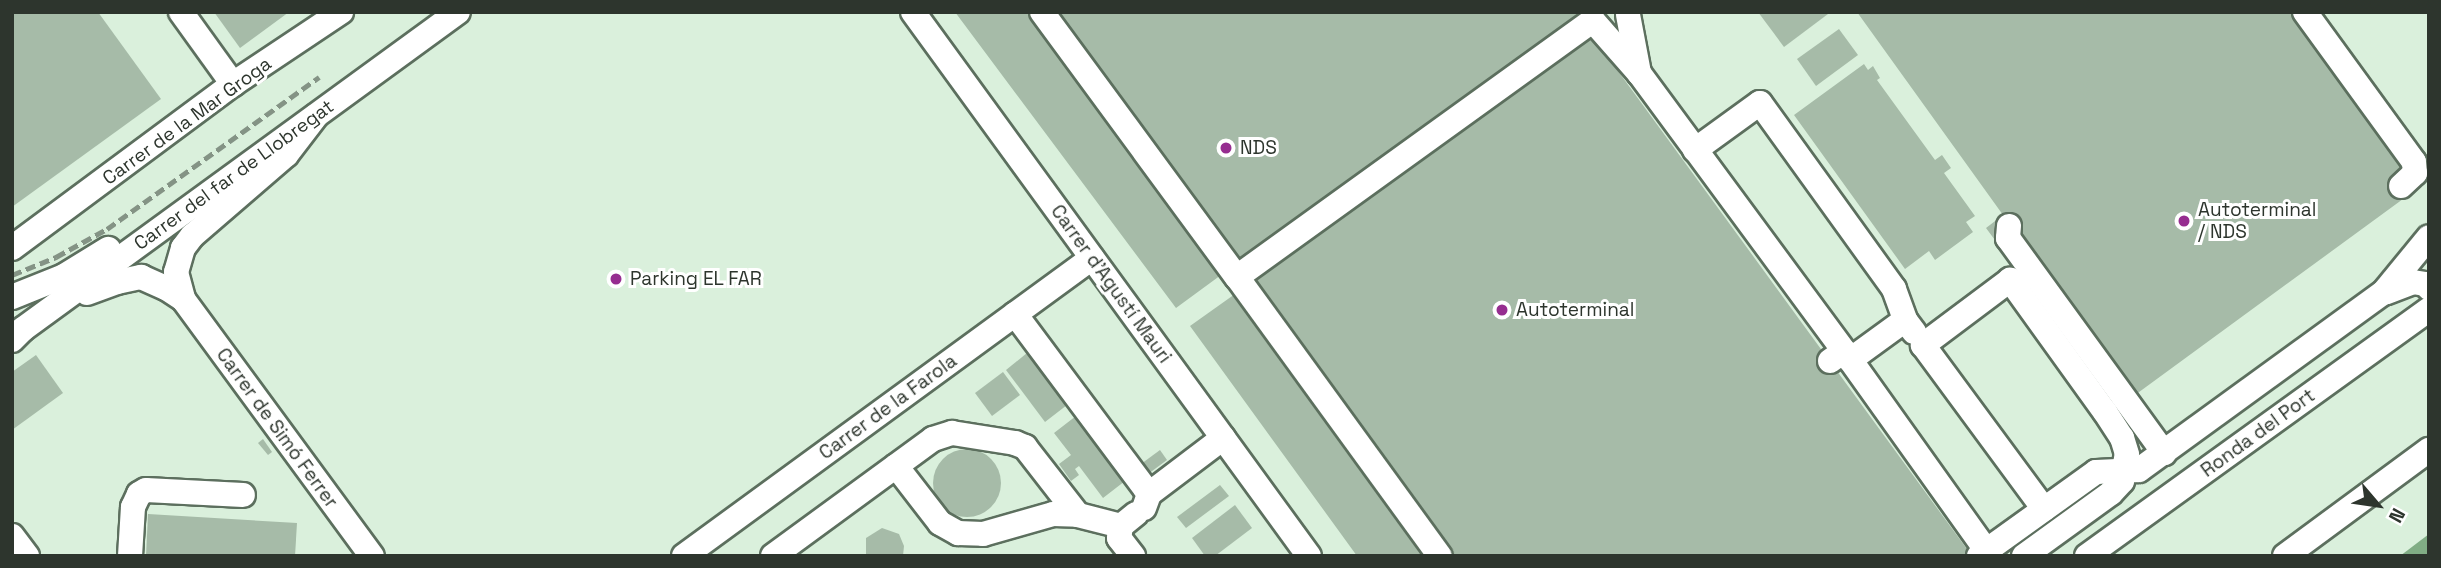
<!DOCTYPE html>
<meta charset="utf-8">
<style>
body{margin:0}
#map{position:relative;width:2441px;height:568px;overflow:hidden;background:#daf0dc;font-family:"Space Grotesk",sans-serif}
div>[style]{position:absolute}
.water>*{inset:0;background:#81ad85}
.building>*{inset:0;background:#a6bba8}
.round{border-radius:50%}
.roads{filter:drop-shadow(2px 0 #5c6f5e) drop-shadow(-2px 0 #5c6f5e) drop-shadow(0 2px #5c6f5e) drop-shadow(0 -2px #5c6f5e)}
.minor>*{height:24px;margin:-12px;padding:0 12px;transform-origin:12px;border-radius:12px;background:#fff}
.rail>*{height:5px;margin-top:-2.5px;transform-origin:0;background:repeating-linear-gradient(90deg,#849385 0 10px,transparent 0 15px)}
.dots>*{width:19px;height:19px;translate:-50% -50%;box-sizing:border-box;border:4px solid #fff;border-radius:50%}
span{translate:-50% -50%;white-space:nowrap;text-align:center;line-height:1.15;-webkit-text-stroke:6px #fff;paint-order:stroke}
.street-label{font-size:19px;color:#2d352d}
.poi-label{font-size:19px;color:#2d352d}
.left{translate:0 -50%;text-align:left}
.frame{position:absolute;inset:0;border:14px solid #2d352d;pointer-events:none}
.north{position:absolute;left:2343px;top:470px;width:70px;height:70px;-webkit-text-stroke:5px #fff;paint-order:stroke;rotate:119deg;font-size:19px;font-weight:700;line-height:28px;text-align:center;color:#2d352d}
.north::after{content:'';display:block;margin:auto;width:24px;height:32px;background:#2d352d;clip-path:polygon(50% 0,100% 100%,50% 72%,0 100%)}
</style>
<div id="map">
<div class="water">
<i style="clip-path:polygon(2429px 534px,2429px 556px,2400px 556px)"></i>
</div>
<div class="building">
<i style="clip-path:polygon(12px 12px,98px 12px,161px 99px,12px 207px)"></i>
<i style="clip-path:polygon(214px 12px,289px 12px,240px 48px)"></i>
<i style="clip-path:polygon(955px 12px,1574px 12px,1577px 16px,1570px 21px,1583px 40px,1591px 34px,1972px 556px,1357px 556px,1190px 326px,1235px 294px,1221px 275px,1176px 308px)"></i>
<i style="clip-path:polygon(1758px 12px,1827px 12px,1828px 14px,1784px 47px)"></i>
<i style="clip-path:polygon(1857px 12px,2318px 12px,2429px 164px,2429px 180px,2135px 395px,2144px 441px,1986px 228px,2003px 215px)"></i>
<i style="clip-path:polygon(1839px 29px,1858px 55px,1816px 86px,1797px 59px)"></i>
<i style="clip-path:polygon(1864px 64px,1868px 70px,1873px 66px,1880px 78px,1877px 80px,1935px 160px,1942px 155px,1951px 168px,1944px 173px,1975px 216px,1966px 222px,1973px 232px,1935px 260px,1929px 251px,1905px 269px,1794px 115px)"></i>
<i style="clip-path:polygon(1027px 353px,1067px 405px,1045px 422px,1006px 370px)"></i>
<i style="clip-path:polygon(36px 355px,63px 393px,12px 430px,12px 372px)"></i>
<i style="clip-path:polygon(1003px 372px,1020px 395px,992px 416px,975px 393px)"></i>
<i style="clip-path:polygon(1076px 416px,1125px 481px,1103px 498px,1079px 466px,1075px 469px,1079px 475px,1071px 481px,1059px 464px,1071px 455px,1054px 433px)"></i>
<i style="clip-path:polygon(263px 439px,272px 452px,268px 455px,258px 443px)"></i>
<i class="round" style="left:933px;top:449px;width:68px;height:68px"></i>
<i style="clip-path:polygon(1160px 450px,1167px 460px,1148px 474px,1141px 464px)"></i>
<i style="clip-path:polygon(1220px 485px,1229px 496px,1186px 528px,1177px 517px)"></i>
<i style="clip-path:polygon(1235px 505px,1252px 528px,1215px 556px,1205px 556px,1192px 538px)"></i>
<i style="clip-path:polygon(148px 514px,297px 523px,295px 556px,146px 556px)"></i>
<i style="clip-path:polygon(882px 528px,899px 534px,904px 546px,903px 556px,866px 556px,866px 538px)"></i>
</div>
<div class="roads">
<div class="minor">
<i style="left:181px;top:12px;width:89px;rotate:54.2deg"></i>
<i style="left:913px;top:12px;width:673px;rotate:53.95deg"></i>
<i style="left:1042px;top:12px;width:329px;rotate:53.7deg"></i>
<i style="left:1237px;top:277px;width:439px;rotate:-35.8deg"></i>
<i style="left:2305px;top:12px;width:185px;rotate:54deg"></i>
<i style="left:2414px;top:162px;width:11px;rotate:85deg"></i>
<i style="left:2415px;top:173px;width:19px;rotate:137deg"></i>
<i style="left:1595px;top:23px;width:67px;rotate:48.7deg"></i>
<i style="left:1639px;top:73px;width:59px;rotate:-100.7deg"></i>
<i style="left:1639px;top:73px;width:345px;rotate:53.6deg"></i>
<i style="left:316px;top:116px;width:49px;rotate:127.6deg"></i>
<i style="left:286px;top:155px;width:124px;rotate:139.2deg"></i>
<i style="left:192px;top:236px;width:15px;rotate:127deg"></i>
<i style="left:183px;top:248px;width:25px;rotate:106deg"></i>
<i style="left:176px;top:272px;width:28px;rotate:75deg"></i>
<i style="left:183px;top:299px;width:319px;rotate:53.7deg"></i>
<i style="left:1695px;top:150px;width:80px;rotate:-35.9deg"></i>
<i style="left:1760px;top:103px;width:229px;rotate:54.2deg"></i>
<i style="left:1894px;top:289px;width:33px;rotate:70deg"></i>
<i style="left:2009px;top:226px;width:12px;rotate:95deg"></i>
<i style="left:2008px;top:238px;width:266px;rotate:54deg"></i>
<i style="left:12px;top:248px;width:275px;rotate:-36.6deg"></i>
<i style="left:233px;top:84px;width:130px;rotate:-33.7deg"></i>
<i style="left:1237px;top:277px;width:345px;rotate:54deg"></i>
<i style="left:2387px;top:292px;width:28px;rotate:-21deg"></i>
<i style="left:2413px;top:282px;width:13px;rotate:9deg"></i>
<i style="left:2426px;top:284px;width:5px;rotate:53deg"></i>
<i style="left:87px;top:293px;width:32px;rotate:-20deg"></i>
<i style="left:117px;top:282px;width:25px;rotate:-12deg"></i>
<i style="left:141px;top:277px;width:27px;rotate:24deg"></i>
<i style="left:166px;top:288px;width:20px;rotate:33deg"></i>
<i style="left:12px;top:297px;width:56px;rotate:-22deg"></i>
<i style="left:64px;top:276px;width:52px;rotate:-31.5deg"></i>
<i style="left:1015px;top:314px;width:224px;rotate:53.3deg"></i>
<i style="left:12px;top:340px;width:16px;rotate:-45deg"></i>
<i style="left:23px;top:329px;width:538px;rotate:-36.08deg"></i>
<i style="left:1850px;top:360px;width:68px;rotate:-36deg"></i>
<i style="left:1905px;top:320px;width:15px;rotate:53deg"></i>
<i style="left:1830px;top:361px;width:17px;rotate:-36deg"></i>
<i style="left:1844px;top:351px;width:244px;rotate:54.5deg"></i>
<i style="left:896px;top:466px;width:72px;rotate:52.3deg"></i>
<i style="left:940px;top:523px;width:21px;rotate:29deg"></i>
<i style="left:958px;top:533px;width:25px;rotate:2deg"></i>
<i style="left:983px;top:534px;width:73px;rotate:-15.9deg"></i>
<i style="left:1053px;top:514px;width:25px;rotate:2deg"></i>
<i style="left:1144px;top:508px;width:15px;rotate:-70deg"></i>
<i style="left:1149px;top:494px;width:93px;rotate:-37.1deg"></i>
<i style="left:1121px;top:526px;width:12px;rotate:99deg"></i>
<i style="left:1119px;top:538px;width:23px;rotate:52deg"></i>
<i style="left:12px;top:536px;width:25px;rotate:53deg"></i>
<i style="left:130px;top:556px;width:49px;rotate:-86.5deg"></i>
<i style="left:133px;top:507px;width:14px;rotate:-65deg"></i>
<i style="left:139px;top:494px;width:8px;rotate:-30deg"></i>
<i style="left:146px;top:490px;width:97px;rotate:3deg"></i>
<i style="left:684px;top:556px;width:505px;rotate:-36.14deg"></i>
<i style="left:773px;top:556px;width:198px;rotate:-36.2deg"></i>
<i style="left:933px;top:439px;width:20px;rotate:-18deg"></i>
<i style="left:952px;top:433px;width:64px;rotate:9deg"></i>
<i style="left:1015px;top:443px;width:11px;rotate:22deg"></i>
<i style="left:1025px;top:447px;width:86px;rotate:52.1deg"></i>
<i style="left:1078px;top:515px;width:44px;rotate:14.3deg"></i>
<i style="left:1121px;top:526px;width:19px;rotate:-39deg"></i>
<i style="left:1979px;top:556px;width:144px;rotate:-35.7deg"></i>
<i style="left:2096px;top:472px;width:43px;rotate:-2.7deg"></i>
<i style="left:2139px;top:470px;width:301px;rotate:-36deg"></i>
<i style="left:2383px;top:293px;width:72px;rotate:-50.6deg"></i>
<i style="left:2024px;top:556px;width:107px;rotate:-35.9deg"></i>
<i style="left:2111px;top:493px;width:16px;rotate:-47deg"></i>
<i style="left:2122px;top:481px;width:27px;rotate:-80deg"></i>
<i style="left:2127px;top:454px;width:17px;rotate:-107deg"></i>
<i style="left:2122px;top:438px;width:31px;rotate:-123deg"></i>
<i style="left:2105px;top:412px;width:163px;rotate:-125.7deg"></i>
<i style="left:2010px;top:280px;width:109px;rotate:143.2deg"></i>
<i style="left:1923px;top:345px;width:204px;rotate:53.6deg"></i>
<i style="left:2087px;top:556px;width:422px;rotate:-35.8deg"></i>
<i style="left:2285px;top:556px;width:179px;rotate:-36.4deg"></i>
</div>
</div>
<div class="rail">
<i style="left:12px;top:275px;width:48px;rotate:-22.2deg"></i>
<i style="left:56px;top:257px;width:58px;rotate:-28.8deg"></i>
<i style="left:107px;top:229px;width:261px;rotate:-35.6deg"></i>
</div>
<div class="dots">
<i style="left:1226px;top:148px;background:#962d90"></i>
<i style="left:2184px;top:221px;background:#962d90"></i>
<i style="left:616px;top:279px;background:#962d90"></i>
<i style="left:1502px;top:310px;background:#962d90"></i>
</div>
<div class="street-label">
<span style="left:187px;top:121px;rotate:-36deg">Carrer de la Mar Groga</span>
<span style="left:234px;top:175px;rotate:-36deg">Carrer del far de Llobregat</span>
<span style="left:1111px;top:284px;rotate:54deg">Carrer d'Agustí Mauri</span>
<span style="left:888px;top:407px;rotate:-36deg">Carrer de la Farola</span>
<span style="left:277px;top:428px;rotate:54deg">Carrer de Simó Ferrer</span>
<span style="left:2258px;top:433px;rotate:-36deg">Ronda del Port</span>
</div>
<div class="poi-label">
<span class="left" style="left:1240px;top:148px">NDS</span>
<span class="left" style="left:2198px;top:221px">Autoterminal<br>/ NDS</span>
<span class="left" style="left:630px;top:279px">Parking EL FAR</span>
<span class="left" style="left:1516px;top:310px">Autoterminal</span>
</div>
<div class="frame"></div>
<div class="north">N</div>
</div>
